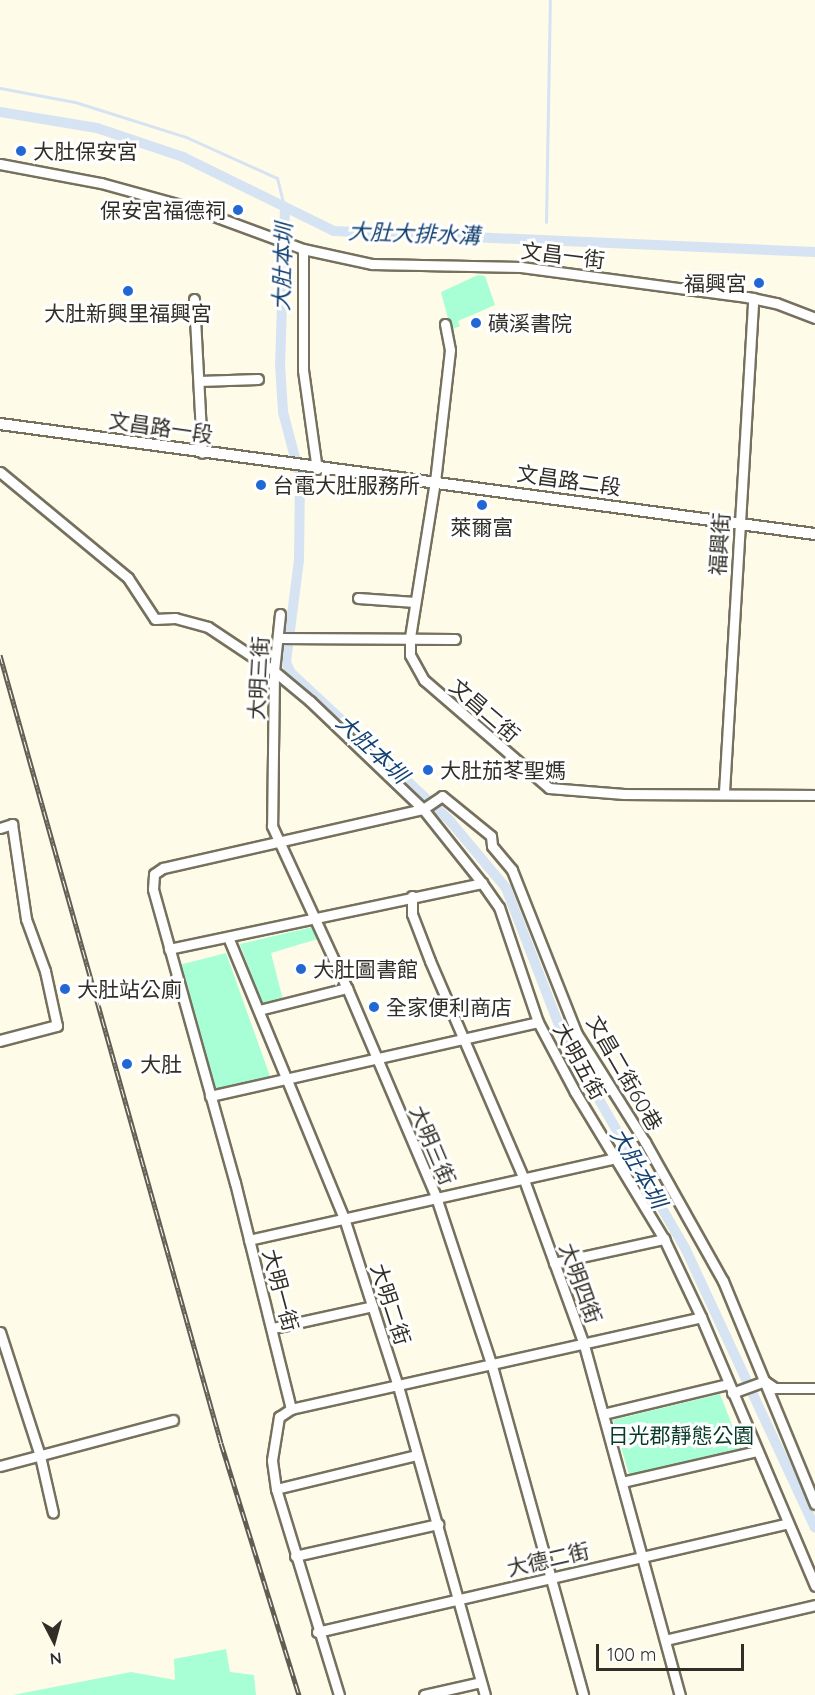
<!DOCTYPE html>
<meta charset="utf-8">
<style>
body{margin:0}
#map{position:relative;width:815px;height:1695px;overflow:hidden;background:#fffbe9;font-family:Quicksand,"Noto Sans TC",sans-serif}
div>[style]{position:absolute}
.green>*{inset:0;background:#a8fed5}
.stream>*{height:3px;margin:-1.5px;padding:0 1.5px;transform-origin:1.5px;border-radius:1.5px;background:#d6e3f3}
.canal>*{height:10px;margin:-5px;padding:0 5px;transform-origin:5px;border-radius:5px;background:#d6e3f3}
.roads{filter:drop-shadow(2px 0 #75715e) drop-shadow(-2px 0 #75715e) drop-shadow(0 2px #75715e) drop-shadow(0 -2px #75715e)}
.minor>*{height:9px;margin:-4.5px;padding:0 4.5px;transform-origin:4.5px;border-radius:4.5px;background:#fff}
.tertiary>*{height:10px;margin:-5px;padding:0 5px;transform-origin:5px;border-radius:5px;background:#fff}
.rail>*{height:5px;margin-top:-2.5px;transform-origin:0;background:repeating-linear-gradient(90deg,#fff 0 9px,#605d53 0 18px);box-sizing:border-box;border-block:2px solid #605d53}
.dots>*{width:16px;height:16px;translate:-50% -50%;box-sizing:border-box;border:3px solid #fff;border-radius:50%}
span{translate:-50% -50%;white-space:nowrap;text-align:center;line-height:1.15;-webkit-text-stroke:6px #fff;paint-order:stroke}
.poi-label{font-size:21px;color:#302e26}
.left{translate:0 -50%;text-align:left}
.right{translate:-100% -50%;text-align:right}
.street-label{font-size:21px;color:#302e26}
.park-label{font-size:21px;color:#073b28}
.water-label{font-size:22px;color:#144272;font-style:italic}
.north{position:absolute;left:24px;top:1611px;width:60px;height:60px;-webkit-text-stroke:4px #fff;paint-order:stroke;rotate:174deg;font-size:16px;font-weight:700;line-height:24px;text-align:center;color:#302e26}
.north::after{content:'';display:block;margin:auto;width:21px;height:27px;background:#302e26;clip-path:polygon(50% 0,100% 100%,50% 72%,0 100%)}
.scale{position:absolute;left:596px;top:1644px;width:148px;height:27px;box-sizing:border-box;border:3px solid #302e26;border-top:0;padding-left:8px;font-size:18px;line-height:21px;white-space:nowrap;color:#302e26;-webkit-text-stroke:4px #fff;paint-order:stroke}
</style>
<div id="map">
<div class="green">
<i style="clip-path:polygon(478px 275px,485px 276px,495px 305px,458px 321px,460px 326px,451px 330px,441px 292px)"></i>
<i style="clip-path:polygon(317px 926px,321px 938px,271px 953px,283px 1000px,263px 1007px,240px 944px)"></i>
<i style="clip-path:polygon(226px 953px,271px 1079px,216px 1093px,179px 965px)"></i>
<i style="clip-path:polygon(720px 1394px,743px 1453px,630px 1478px,613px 1420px)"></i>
<i style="clip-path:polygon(226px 1649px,230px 1672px,254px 1675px,256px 1695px,13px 1695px,131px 1672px,175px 1680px,174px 1659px)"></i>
</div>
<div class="stream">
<i style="left:0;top:88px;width:76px;rotate:10.6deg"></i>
<i style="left:75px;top:102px;width:116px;rotate:17.5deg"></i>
<i style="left:186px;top:137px;width:100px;rotate:24.3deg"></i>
<i style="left:277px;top:178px;width:32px;rotate:76deg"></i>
<i style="left:546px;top:222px;width:222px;rotate:-89deg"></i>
</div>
<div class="canal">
<i style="left:0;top:112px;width:98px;rotate:9.4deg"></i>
<i style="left:97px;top:128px;width:91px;rotate:18.6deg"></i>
<i style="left:183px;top:157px;width:168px;rotate:26.1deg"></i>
<i style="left:334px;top:231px;width:481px;rotate:2.5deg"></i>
<i style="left:285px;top:209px;width:155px;rotate:91.8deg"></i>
<i style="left:280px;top:364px;width:48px;rotate:86.4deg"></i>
<i style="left:283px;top:412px;width:67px;rotate:75.3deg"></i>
<i style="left:300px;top:477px;width:83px;rotate:90.7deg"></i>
<i style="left:299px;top:560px;width:103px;rotate:97.3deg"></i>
<i style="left:286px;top:662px;width:12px;rotate:66deg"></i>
<i style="left:291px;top:673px;width:217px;rotate:42.9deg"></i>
<i style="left:450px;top:821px;width:87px;rotate:50.1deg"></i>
<i style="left:506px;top:888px;width:164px;rotate:68.9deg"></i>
<i style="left:565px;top:1041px;width:241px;rotate:59.9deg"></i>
<i style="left:686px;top:1250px;width:306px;rotate:65.1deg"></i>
</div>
<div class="roads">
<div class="minor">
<i style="left:0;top:164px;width:103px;rotate:10.7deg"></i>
<i style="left:101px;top:183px;width:98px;rotate:15.5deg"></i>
<i style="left:195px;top:209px;width:115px;rotate:20.3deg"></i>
<i style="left:303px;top:249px;width:71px;rotate:12.3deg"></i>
<i style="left:372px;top:264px;width:149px;rotate:1.2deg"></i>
<i style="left:521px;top:267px;width:228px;rotate:7.6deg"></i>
<i style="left:747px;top:297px;width:30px;rotate:12deg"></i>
<i style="left:776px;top:303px;width:42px;rotate:21deg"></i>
<i style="left:303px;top:249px;width:121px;rotate:90deg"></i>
<i style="left:303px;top:370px;width:100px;rotate:82deg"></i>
<i style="left:194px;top:299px;width:154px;rotate:87deg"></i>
<i style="left:445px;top:324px;width:26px;rotate:79deg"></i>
<i style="left:450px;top:350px;width:132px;rotate:96.5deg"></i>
<i style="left:435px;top:481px;width:158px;rotate:99.1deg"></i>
<i style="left:410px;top:637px;width:18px;rotate:90deg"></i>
<i style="left:410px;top:655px;width:29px;rotate:61deg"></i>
<i style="left:424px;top:680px;width:165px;rotate:40.8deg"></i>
<i style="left:549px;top:788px;width:75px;rotate:4.6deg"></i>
<i style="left:624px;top:794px;width:191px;rotate:0.3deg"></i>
<i style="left:199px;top:381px;width:59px;rotate:-1.9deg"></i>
<i style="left:0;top:472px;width:166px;rotate:39.6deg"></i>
<i style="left:128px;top:578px;width:49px;rotate:56.6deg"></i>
<i style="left:155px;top:619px;width:20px;rotate:-3deg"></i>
<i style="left:175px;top:618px;width:34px;rotate:15deg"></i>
<i style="left:208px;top:627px;width:79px;rotate:33.7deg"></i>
<i style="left:274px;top:671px;width:47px;rotate:39.8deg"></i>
<i style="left:310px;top:701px;width:156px;rotate:43.7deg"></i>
<i style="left:423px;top:809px;width:95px;rotate:51.4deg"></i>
<i style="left:482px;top:883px;width:29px;rotate:55deg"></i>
<i style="left:499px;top:907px;width:121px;rotate:71.3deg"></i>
<i style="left:538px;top:1022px;width:79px;rotate:62.1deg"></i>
<i style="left:575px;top:1092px;width:172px;rotate:58.8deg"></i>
<i style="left:664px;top:1239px;width:86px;rotate:64.6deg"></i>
<i style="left:701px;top:1317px;width:292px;rotate:67deg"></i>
<i style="left:358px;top:598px;width:57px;rotate:4deg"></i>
<i style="left:280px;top:614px;width:57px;rotate:96deg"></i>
<i style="left:274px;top:671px;width:155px;rotate:90.7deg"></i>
<i style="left:272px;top:826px;width:179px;rotate:65.2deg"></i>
<i style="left:347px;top:988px;width:227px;rotate:66.9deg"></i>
<i style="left:436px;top:1197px;width:178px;rotate:71.7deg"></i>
<i style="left:492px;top:1366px;width:341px;rotate:74.5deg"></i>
<i style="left:278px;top:638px;width:177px;rotate:0.3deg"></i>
<i style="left:724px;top:792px;width:495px;rotate:-86.6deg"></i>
<i style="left:0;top:828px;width:13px;rotate:-18deg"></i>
<i style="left:12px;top:824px;width:96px;rotate:81.6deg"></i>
<i style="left:26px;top:919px;width:55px;rotate:69.9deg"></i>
<i style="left:45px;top:971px;width:56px;rotate:77.7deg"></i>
<i style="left:412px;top:896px;width:18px;rotate:90deg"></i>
<i style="left:412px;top:914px;width:50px;rotate:69deg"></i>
<i style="left:430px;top:961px;width:235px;rotate:66.7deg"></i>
<i style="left:523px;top:1177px;width:179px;rotate:70deg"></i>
<i style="left:584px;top:1345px;width:363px;rotate:74.7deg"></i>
<i style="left:228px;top:937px;width:304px;rotate:67.6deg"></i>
<i style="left:344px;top:1218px;width:176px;rotate:72.2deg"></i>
<i style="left:398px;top:1386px;width:321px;rotate:74.3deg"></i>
<i style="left:169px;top:949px;width:320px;rotate:-11.9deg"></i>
<i style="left:259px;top:1010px;width:91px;rotate:-14deg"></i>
<i style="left:210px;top:1096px;width:336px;rotate:-12.7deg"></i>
<i style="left:249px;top:1240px;width:376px;rotate:-12.6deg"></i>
<i style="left:554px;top:1263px;width:113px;rotate:-12.3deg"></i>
<i style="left:273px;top:1328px;width:102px;rotate:-12.4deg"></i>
<i style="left:0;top:1332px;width:130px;rotate:72.1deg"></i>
<i style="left:40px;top:1456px;width:58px;rotate:77.2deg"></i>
<i style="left:766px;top:1382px;width:11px;rotate:34deg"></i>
<i style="left:775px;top:1388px;width:40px"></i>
<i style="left:732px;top:1393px;width:35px;rotate:-20deg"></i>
<i style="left:291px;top:1409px;width:233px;rotate:-103.9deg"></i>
<i style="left:235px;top:1183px;width:305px;rotate:-105.6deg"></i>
<i style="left:153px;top:889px;width:15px;rotate:-86deg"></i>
<i style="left:154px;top:874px;width:11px;rotate:-34deg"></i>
<i style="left:163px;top:868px;width:267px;rotate:-12.8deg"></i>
<i style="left:423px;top:809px;width:23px;rotate:-34deg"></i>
<i style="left:442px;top:796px;width:63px;rotate:39.2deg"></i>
<i style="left:491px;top:836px;width:10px;rotate:84deg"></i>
<i style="left:492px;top:846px;width:31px;rotate:50deg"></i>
<i style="left:512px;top:870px;width:176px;rotate:68.4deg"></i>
<i style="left:577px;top:1034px;width:128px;rotate:57.8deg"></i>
<i style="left:645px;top:1142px;width:159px;rotate:60.7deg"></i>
<i style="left:723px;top:1281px;width:241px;rotate:67.6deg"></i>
<i style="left:603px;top:1414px;width:129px;rotate:-13.5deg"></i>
<i style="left:0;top:1466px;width:179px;rotate:-14.9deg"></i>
<i style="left:622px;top:1482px;width:139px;rotate:-12.9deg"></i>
<i style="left:276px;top:1489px;width:145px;rotate:-13.6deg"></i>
<i style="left:295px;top:1556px;width:147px;rotate:-12.6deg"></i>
<i style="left:317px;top:1632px;width:483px;rotate:-13deg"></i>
<i style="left:665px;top:1640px;width:154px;rotate:-13.1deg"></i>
<i style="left:339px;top:1695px;width:215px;rotate:-107deg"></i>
<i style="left:276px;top:1489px;width:29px;rotate:-98deg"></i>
<i style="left:272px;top:1460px;width:44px;rotate:-80.8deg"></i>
<i style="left:279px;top:1417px;width:14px;rotate:-34deg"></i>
<i style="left:291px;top:1409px;width:420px;rotate:-12.6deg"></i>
<i style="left:424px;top:1695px;width:58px;rotate:-12.8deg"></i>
</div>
<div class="tertiary">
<i style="left:0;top:424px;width:822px;rotate:7.69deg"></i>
<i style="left:0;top:1041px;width:59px;rotate:-14.7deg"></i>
</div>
</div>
<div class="rail">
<i style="left:0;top:655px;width:818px;rotate:74.33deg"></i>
<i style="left:221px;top:1443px;width:264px;rotate:72.8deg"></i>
</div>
<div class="dots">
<i style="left:21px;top:151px;background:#2168d3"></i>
<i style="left:238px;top:210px;background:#2168d3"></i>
<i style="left:759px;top:283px;background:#2168d3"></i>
<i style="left:128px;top:291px;background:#2168d3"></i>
<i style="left:476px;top:323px;background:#2168d3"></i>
<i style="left:261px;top:485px;background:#2168d3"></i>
<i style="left:482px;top:505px;background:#2168d3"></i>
<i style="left:428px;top:770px;background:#2168d3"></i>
<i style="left:301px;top:969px;background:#2168d3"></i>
<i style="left:65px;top:989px;background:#2168d3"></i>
<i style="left:374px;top:1007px;background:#2168d3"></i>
<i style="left:127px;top:1064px;background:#2168d3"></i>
</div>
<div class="poi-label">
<span class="left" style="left:33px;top:151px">大肚保安宮</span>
<span class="right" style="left:226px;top:210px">保安宮福德祠</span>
<span class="right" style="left:747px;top:283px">福興宮</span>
<span style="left:128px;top:313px">大肚新興里福興宮</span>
<span class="left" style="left:488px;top:323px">磺溪書院</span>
<span class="left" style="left:273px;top:485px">台電大肚服務所</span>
<span style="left:482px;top:527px">萊爾富</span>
<span class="left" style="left:440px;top:770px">大肚茄苳聖媽</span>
<span class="left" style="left:313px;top:969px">大肚圖書館</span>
<span class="left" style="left:77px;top:989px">大肚站公廁</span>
<span class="left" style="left:386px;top:1007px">全家便利商店</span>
<span class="left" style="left:140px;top:1064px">大肚</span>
</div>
<div class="street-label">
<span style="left:563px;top:255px;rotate:7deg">文昌一街</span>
<span style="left:161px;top:427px;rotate:8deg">文昌路一段</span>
<span style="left:569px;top:480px;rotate:8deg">文昌路二段</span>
<span style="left:719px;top:544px;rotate:-86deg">福興街</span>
<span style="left:258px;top:678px;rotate:-87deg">大明三街</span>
<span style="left:485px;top:710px;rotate:41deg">文昌二街</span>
<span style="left:580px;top:1061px;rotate:61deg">大明五街</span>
<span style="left:625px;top:1073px;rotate:60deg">文昌二街60巷</span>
<span style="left:433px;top:1145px;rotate:67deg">大明三街</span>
<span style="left:581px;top:1283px;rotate:70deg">大明四街</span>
<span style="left:281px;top:1290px;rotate:75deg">大明一街</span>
<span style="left:391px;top:1304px;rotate:72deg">大明二街</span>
<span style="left:548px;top:1559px;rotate:-13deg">大德二街</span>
</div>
<div class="park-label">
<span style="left:681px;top:1435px">日光郡靜態公園</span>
</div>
<div class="water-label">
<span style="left:414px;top:234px;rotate:2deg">大肚大排水溝</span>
<span style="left:283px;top:267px;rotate:-88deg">大肚本圳</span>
<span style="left:372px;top:749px;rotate:43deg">大肚本圳</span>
<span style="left:638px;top:1168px;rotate:60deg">大肚本圳</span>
</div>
<div class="north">N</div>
<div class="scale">100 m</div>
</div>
